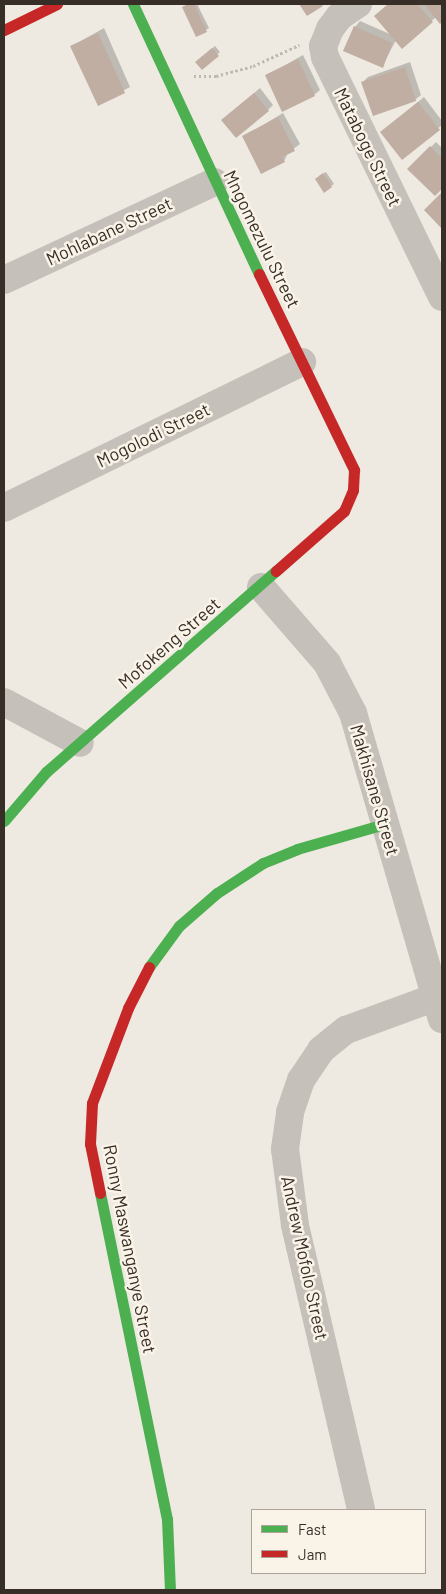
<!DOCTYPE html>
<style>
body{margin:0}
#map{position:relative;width:446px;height:1594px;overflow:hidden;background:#eee9e1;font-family:Barlow,sans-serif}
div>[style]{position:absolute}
.shadow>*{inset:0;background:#0003}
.building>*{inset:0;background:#c1aea2}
.path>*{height:3px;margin-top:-1.5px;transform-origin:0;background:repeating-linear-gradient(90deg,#bfb9b2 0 2.5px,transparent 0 5px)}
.street>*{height:28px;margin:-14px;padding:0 14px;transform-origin:14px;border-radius:14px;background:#c6c0ba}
.fast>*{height:11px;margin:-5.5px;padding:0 5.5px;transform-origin:5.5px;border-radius:5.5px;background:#4caf50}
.jam>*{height:11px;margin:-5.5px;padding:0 5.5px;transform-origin:5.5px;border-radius:5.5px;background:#c62828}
span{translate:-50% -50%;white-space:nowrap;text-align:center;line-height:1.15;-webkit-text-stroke:5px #faf3e8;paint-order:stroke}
.street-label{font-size:18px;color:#372e28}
.frame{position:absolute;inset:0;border:5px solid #372e28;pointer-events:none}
.legend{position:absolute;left:251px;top:1509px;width:175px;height:65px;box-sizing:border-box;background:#faf3e8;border:1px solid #aca49b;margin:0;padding:6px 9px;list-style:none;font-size:15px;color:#372e28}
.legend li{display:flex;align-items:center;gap:10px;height:25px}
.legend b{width:25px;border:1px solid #aca49b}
</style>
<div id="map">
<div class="shadow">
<i style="clip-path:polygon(188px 4px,197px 4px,209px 28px,197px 36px,183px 7px)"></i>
<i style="clip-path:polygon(389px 4px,442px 4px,442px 20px,440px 22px,436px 17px,402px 47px,396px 40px,382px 67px,355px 27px,360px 21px,392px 35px,381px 11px)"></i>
<i style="clip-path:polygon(104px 28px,130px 87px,98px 104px,72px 46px)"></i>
<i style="clip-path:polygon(215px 46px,220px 52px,202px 68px,197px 62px)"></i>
<i style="clip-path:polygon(303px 55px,320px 90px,314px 95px,266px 76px)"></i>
<i style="clip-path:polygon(410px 62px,421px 95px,415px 100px,363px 82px,368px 77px)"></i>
<i style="clip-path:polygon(260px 88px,273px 105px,268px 110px,228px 115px)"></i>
<i style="clip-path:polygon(424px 97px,442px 121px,442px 125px,402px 158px,387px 127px)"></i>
<i style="clip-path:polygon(283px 113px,300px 144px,288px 153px,284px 161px,243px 137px)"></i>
<i style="clip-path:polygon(436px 142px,442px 148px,442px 187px,435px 194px,409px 169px)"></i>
<i style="clip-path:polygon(326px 172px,334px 184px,331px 186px,319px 176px)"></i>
</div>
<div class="building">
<i style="clip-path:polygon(189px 4px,194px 4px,207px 32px,196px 37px,182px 7px)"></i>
<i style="clip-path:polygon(299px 4px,321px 4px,323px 6px,307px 16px)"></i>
<i style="clip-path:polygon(388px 4px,417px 4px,433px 22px,402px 49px,374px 16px)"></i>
<i style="clip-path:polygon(424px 4px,442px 4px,442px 22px,440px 24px)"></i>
<i style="clip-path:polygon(354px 26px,392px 43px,383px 68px,343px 51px)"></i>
<i style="clip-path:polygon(98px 33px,125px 93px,98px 106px,70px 46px)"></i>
<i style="clip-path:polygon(212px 48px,219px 56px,202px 70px,195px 62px)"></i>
<i style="clip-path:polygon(298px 59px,315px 96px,282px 112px,265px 75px)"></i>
<i style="clip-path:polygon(405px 67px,416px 101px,373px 116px,361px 82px)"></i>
<i style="clip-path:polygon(254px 93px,269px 111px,236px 138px,221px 120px)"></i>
<i style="clip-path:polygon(418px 102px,440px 130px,402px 160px,380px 132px)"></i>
<i style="clip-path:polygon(278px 117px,295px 151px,282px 157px,285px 162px,261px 174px,242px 136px)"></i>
<i style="clip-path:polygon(430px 146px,442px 159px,442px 189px,435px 196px,407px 169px)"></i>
<i style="clip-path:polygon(323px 173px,332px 187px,324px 193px,315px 179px)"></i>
<i style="clip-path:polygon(442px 192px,442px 229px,424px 210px)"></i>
</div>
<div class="path">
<i style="left:194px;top:76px;width:22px"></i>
<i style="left:216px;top:76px;width:38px;rotate:-15deg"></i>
<i style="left:253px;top:66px;width:51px;rotate:-24.5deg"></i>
</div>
<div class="street">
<i style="left:358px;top:4px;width:23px;rotate:146deg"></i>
<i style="left:339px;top:17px;width:15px;rotate:127deg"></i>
<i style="left:330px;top:29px;width:18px;rotate:112deg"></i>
<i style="left:323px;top:46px;width:11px;rotate:80deg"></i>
<i style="left:325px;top:57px;width:267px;rotate:64deg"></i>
<i style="left:4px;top:280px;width:232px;rotate:-25deg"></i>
<i style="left:4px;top:508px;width:332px;rotate:-26.1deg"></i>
<i style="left:261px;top:587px;width:101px;rotate:49deg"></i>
<i style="left:327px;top:663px;width:56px;rotate:62.5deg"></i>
<i style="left:353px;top:713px;width:319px;rotate:73.8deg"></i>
<i style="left:4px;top:702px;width:86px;rotate:28.3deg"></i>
<i style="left:361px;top:1509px;width:292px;rotate:-103.1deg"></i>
<i style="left:295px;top:1225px;width:77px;rotate:-97.5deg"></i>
<i style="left:285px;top:1149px;width:37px;rotate:-82deg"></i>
<i style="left:290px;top:1112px;width:34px;rotate:-71deg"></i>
<i style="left:301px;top:1080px;width:36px;rotate:-56deg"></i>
<i style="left:321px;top:1050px;width:32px;rotate:-39deg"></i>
<i style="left:346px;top:1030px;width:96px;rotate:-20.1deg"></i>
</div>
<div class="fast">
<i style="left:133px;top:4px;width:298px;rotate:65deg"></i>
<i style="left:4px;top:821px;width:65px;rotate:-49.4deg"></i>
<i style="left:46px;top:772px;width:305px;rotate:-41.2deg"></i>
<i style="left:149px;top:967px;width:51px;rotate:-53.8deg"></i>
<i style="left:179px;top:926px;width:50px;rotate:-41deg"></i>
<i style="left:217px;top:893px;width:55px;rotate:-33.1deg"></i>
<i style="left:263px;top:863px;width:37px;rotate:-22deg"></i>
<i style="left:297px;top:849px;width:91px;rotate:-16deg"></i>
<i style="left:100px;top:1193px;width:333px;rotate:78.4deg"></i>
<i style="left:167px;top:1519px;width:71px;rotate:87.6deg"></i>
</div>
<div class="jam">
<i style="left:4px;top:30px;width:59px;rotate:-26.1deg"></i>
<i style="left:259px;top:274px;width:218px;rotate:64.1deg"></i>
<i style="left:354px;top:470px;width:20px;rotate:93deg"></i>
<i style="left:353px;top:490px;width:23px;rotate:113deg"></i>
<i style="left:344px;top:511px;width:91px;rotate:138.6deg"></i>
<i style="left:100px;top:1193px;width:50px;rotate:-101.5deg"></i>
<i style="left:90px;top:1144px;width:41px;rotate:-87.2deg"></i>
<i style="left:92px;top:1103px;width:102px;rotate:-69.2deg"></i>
<i style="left:128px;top:1008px;width:46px;rotate:-62.9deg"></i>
</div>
<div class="street-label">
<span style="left:368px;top:147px;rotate:64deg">Mataboge Street</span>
<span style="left:109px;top:231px;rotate:-25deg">Mohlabane Street</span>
<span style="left:262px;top:239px;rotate:64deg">Mngomezulu Street</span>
<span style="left:153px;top:435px;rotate:-26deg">Mogolodi Street</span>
<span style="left:169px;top:643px;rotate:-41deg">Mofokeng Street</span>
<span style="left:375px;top:790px;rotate:74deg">Makhisane Street</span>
<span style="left:130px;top:1249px;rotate:79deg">Ronny Maswanganye Street</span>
<span style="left:305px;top:1258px;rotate:78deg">Andrew Mofolo Street</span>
</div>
<div class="frame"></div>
<ul class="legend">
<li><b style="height:6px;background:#4caf50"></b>Fast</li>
<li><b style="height:6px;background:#c62828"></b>Jam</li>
</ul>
</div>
